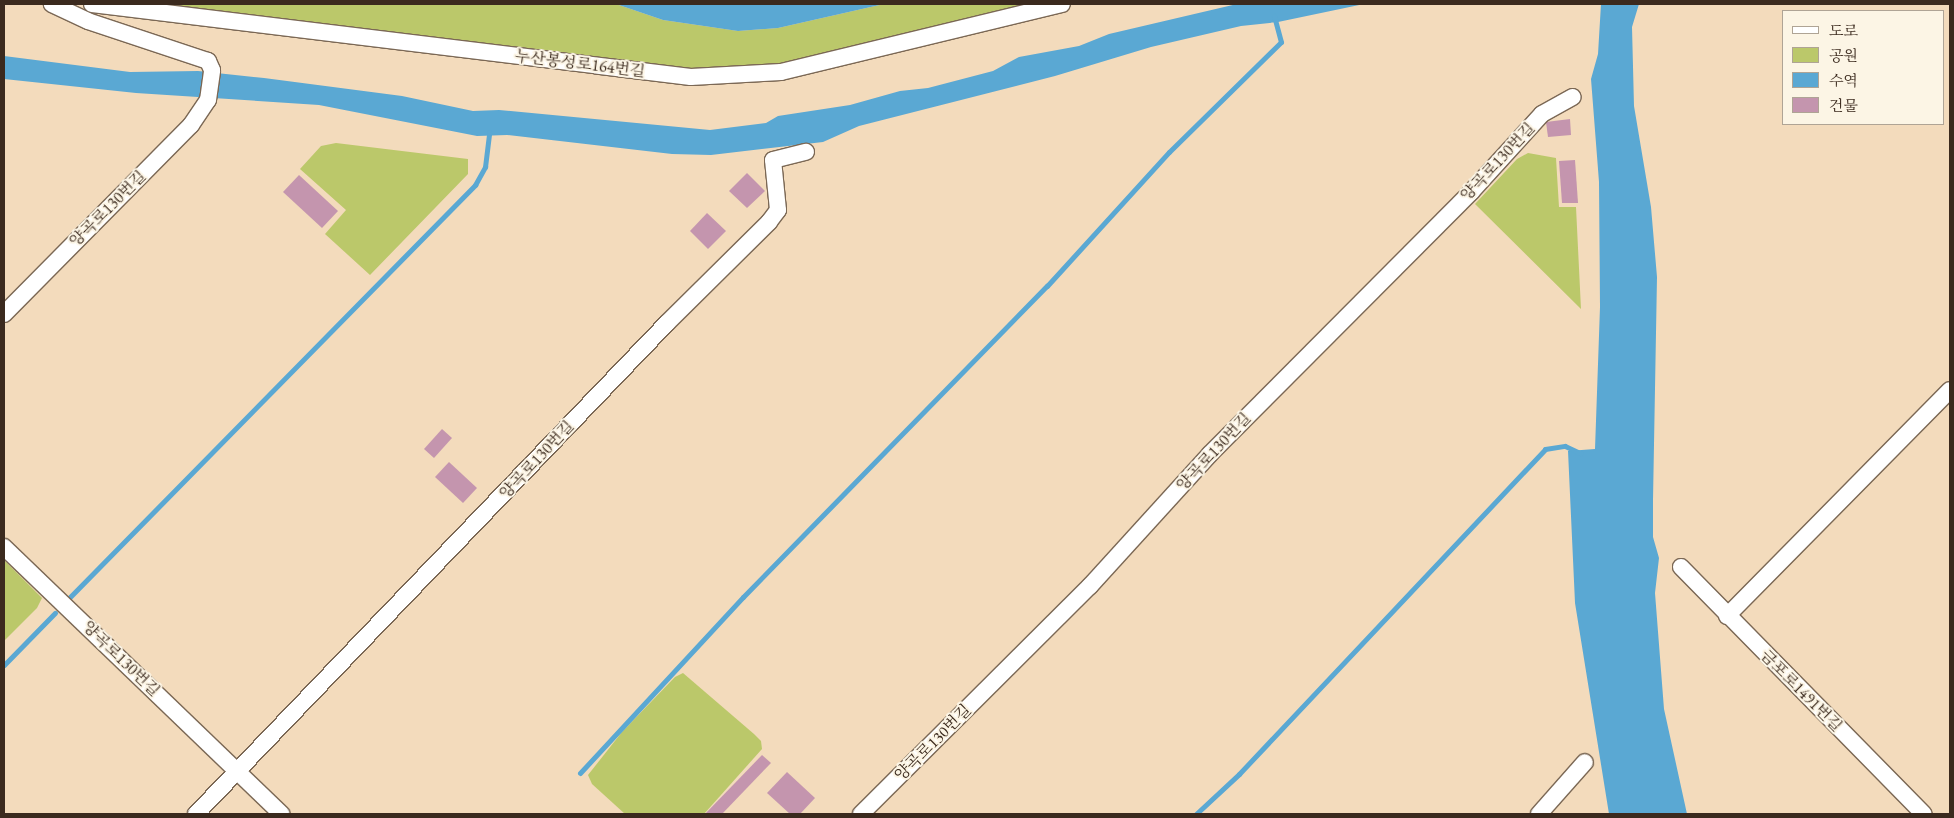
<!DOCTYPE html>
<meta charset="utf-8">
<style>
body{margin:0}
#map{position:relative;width:1954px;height:818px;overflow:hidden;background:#f3dbbc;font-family:"EB Garamond","Noto Serif KR",serif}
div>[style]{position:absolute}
.green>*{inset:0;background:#bbc86a}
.water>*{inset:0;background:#5aa8d3}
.stream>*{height:5px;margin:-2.5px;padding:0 2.5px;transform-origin:2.5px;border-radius:2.5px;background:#5aa8d3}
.building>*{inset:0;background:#c495ae}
.roads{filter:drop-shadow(1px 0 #7b6855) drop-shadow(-1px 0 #7b6855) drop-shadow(0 1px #7b6855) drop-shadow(0 -1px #7b6855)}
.minor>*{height:16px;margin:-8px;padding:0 8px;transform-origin:8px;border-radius:8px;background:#fff}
span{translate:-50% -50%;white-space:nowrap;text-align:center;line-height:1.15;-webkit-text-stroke:4px #fcf5e5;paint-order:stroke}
.street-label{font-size:16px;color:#3b2a1e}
.frame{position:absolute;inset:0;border:5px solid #3b2a1e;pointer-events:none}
.legend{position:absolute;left:1782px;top:10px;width:162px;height:115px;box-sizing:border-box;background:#fcf5e5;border:1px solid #afa495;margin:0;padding:6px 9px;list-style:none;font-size:15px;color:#3b2a1e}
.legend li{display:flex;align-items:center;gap:10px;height:25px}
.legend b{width:25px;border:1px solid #afa495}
</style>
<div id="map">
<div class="green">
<i style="clip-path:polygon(143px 4px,616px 4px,663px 20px,738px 31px,778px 28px,884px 4px,1037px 4px,778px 67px,703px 71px)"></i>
<i style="clip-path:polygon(336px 143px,468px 159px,468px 174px,370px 275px,325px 234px,346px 210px,300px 169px,321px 146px)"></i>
<i style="clip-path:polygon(1528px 153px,1556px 158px,1559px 207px,1576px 207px,1581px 309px,1475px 204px,1517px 159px)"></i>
<i style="clip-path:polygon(4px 560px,42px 598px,37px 608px,4px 641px)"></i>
<i style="clip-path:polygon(683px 673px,754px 734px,761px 741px,762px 749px,704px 814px,625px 814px,592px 784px,588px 775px,622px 732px,675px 677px)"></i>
</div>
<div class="water">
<i style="clip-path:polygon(616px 4px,884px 4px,778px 28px,738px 31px,663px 20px)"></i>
<i style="clip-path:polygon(1237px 4px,1364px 4px,1278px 22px,1241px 26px,1151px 47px,1055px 76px,859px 126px,823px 142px,711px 155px,672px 154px,507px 135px,477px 136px,319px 105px,136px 93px,4px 79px,4px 56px,130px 72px,198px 71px,264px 78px,402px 96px,473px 111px,499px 110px,710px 130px,766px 123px,778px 116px,850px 105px,900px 91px,928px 88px,993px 71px,1019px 57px,1079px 46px,1109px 34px)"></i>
<i style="clip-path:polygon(1601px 4px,1639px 4px,1632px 27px,1634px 106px,1651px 207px,1657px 277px,1653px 500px,1653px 537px,1659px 558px,1655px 593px,1664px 709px,1687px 814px,1609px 814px,1575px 603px,1568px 451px,1595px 449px,1600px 307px,1599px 182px,1591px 79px,1598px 54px)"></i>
</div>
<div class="stream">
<i style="left:68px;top:599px;width:581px;rotate:-45.49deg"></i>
<i style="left:475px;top:185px;width:21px;rotate:-61deg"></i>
<i style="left:485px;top:167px;width:35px;rotate:-83deg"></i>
<i style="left:4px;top:665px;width:73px;rotate:-45.6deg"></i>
<i style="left:580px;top:773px;width:240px;rotate:-47.2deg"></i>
<i style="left:743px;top:597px;width:435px;rotate:-45.7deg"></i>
<i style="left:1047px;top:286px;width:181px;rotate:-47.7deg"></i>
<i style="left:1169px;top:152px;width:157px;rotate:-44.5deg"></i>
<i style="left:1281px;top:42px;width:27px;rotate:-105deg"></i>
<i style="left:1196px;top:814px;width:59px;rotate:-42.9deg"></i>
<i style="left:1239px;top:774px;width:446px;rotate:-46.7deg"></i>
<i style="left:1545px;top:449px;width:20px;rotate:-9deg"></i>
<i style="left:1565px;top:446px;width:17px;rotate:25deg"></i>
</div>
<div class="building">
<i style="clip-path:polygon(1570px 119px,1571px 135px,1548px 137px,1546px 122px)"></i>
<i style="clip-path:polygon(1575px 160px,1578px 203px,1562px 203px,1559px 161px)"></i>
<i style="clip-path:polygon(747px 173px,765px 191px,747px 208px,729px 191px)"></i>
<i style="clip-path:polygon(299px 175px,338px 211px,322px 228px,283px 192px)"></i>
<i style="clip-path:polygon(707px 213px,726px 231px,708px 249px,690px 231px)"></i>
<i style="clip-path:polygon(442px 429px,452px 438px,434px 458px,424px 449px)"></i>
<i style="clip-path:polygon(449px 462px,477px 488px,463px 503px,435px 477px)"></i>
<i style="clip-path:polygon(762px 755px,771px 763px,722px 814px,705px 814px)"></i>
<i style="clip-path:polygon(787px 772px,815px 798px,800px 814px,790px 814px,767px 793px)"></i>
</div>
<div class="roads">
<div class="minor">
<i style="left:92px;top:4px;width:603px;rotate:6.95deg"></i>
<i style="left:691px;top:77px;width:90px;rotate:-3.2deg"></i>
<i style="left:781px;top:72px;width:289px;rotate:-13.6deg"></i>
<i style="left:4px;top:314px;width:266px;rotate:-45.3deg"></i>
<i style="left:191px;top:125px;width:30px;rotate:-56deg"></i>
<i style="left:208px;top:100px;width:30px;rotate:-82deg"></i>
<i style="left:212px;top:70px;width:10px;rotate:-114deg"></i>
<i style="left:208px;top:61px;width:126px;rotate:-161.6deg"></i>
<i style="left:88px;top:21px;width:40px;rotate:-155deg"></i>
<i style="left:4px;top:547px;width:385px;rotate:43.9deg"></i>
<i style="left:1681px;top:567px;width:346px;rotate:45.5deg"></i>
<i style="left:1727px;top:616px;width:317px;rotate:-45.4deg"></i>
<i style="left:196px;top:814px;width:680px;rotate:-46.19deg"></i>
<i style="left:667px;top:323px;width:144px;rotate:-44.7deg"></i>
<i style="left:769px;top:222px;width:15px;rotate:-53deg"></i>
<i style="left:778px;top:210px;width:50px;rotate:-95.7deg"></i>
<i style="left:773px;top:160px;width:34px;rotate:-14deg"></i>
<i style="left:861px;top:814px;width:323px;rotate:-44.9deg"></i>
<i style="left:1090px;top:586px;width:178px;rotate:-47.7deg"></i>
<i style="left:1210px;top:454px;width:370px;rotate:-45.1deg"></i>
<i style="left:1471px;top:192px;width:105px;rotate:-47.7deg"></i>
<i style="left:1542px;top:114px;width:35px;rotate:-29deg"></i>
<i style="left:1539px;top:814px;width:69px;rotate:-48.5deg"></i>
</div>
</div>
<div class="street-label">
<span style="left:580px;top:64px;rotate:7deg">누산봉성로164번길</span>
<span style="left:1498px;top:162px;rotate:-47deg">양곡로130번길</span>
<span style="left:108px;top:209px;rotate:-45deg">양곡로130번길</span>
<span style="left:1214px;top:452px;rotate:-47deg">양곡로130번길</span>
<span style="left:537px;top:460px;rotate:-47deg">양곡로130번길</span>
<span style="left:121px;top:659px;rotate:44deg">양곡로130번길</span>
<span style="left:1801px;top:691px;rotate:45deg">금포로1491번길</span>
<span style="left:933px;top:743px;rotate:-45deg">양곡로130번길</span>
</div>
<div class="frame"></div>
<ul class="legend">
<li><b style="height:6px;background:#fff"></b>도로</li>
<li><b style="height:14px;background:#bbc86a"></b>공원</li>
<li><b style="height:14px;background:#5aa8d3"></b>수역</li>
<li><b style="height:14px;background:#c495ae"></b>건물</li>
</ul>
</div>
